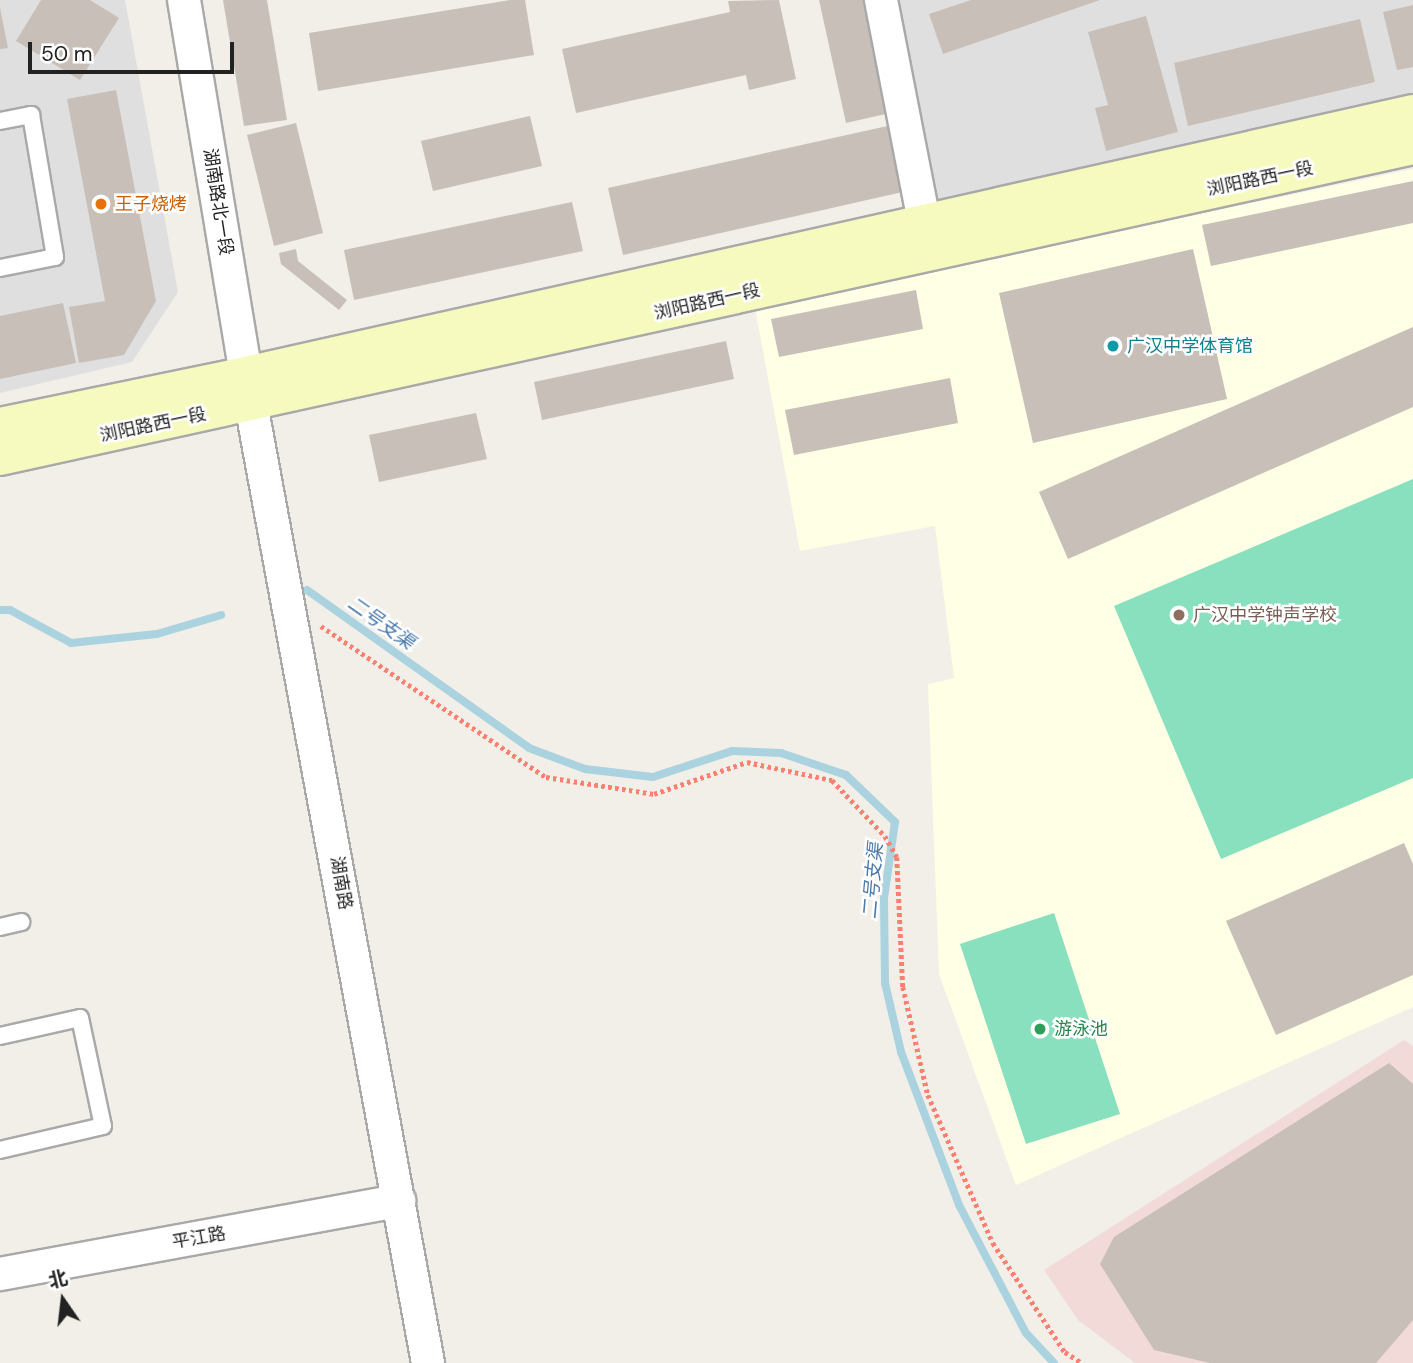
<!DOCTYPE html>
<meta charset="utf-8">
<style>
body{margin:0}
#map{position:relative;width:1413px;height:1363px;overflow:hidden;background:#f2efe9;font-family:"DM Sans","Noto Sans SC",sans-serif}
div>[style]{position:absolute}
.residential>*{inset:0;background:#e0dfdf}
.commercial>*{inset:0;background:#f2dad9}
.education>*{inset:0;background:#ffffe5}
.pitch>*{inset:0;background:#88e0be}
.stream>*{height:8px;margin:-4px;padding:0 4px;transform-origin:4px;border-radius:4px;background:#aad3df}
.building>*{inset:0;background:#c7bfb8}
.path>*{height:4.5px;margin-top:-2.25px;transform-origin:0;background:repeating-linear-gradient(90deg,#fa8072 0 3.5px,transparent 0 7px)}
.roads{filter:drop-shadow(2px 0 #a9a9a9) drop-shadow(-2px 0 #a9a9a9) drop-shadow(0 2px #a9a9a9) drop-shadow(0 -2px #a9a9a9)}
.lane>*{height:16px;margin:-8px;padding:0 8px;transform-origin:8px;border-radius:8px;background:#fff}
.street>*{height:32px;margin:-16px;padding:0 16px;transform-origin:16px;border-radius:16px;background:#fff}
.secondary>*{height:38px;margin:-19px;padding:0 19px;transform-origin:19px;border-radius:19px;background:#f7fabf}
.dots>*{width:19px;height:19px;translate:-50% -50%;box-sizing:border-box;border:4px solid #fff;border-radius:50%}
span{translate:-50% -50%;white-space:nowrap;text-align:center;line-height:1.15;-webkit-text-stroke:5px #fff;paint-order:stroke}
.street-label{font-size:18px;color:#222}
.food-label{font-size:18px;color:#c56008}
.left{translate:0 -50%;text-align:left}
.culture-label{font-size:18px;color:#0d838f}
.education-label{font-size:18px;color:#785e54}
.leisure-label{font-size:18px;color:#27864d}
.water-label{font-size:19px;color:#4a7aab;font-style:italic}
.north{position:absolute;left:28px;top:1265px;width:70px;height:70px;-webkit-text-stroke:5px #fff;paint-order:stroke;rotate:346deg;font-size:19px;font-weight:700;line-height:28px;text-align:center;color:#222}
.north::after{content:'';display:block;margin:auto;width:24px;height:32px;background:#222;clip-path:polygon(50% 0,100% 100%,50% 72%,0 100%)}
.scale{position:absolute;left:28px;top:42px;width:206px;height:32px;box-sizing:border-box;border:4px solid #222;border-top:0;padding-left:9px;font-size:21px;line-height:24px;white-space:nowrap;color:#222;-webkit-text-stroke:5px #fff;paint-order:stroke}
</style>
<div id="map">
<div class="residential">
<i style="clip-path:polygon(0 0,125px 0,178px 292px,132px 362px,0 393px)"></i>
<i style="clip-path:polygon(895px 0,1413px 0,1413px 101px,936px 215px)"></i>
</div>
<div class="commercial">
<i style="clip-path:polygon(1404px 1040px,1413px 1046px,1413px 1363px,1135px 1363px,1078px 1320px,1044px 1270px)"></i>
</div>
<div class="education">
<i style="clip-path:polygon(1413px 169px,1413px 1007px,1016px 1185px,939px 974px,928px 684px,954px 678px,935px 526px,800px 551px,755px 308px)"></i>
</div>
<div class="pitch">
<i style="clip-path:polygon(1413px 479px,1413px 778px,1221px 859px,1114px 606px)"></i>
<i style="clip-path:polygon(1054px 913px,1120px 1114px,1026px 1144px,960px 944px)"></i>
</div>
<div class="stream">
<i style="left:307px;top:590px;width:272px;rotate:35.4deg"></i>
<i style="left:529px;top:748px;width:60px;rotate:20.6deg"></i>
<i style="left:585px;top:769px;width:68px;rotate:6.7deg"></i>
<i style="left:653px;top:777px;width:83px;rotate:-18.2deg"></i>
<i style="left:732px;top:751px;width:49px;rotate:2.3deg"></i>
<i style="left:781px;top:753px;width:69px;rotate:18.7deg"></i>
<i style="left:846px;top:775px;width:68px;rotate:43.8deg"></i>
<i style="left:895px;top:822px;width:77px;rotate:98.2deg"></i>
<i style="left:884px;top:898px;width:85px;rotate:89.3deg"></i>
<i style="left:885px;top:983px;width:71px;rotate:76.9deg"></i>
<i style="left:901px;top:1052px;width:164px;rotate:69.2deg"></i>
<i style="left:959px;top:1205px;width:144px;rotate:62.4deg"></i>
<i style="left:1026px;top:1333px;width:41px;rotate:47deg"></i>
<i style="left:0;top:610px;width:10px"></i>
<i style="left:10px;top:610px;width:69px;rotate:28.4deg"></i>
<i style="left:71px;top:643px;width:86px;rotate:-6deg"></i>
<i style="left:157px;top:634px;width:67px;rotate:-16.5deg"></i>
</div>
<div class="building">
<i style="clip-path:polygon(41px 0,90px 0,119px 18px,80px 80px,16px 41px)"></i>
<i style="clip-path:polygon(223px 0,267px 0,287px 120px,244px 126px)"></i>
<i style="clip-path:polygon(510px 0,525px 0,534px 55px,318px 91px,309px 33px)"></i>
<i style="clip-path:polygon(779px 0,796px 79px,749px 90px,746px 75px,576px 113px,562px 49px,730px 12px,728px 1px)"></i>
<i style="clip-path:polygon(819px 0,865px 0,890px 113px,846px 123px)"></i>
<i style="clip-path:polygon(971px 0,1100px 0,943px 54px,929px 14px)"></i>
<i style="clip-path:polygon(1413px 5px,1413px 67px,1397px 70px,1383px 12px)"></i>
<i style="clip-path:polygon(0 8px,8px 48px,0 49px)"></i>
<i style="clip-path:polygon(1146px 16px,1178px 132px,1106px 151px,1095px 108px,1108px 105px,1088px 32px)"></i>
<i style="clip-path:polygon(1360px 19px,1375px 82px,1188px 126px,1174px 63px)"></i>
<i style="clip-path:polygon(116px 90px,156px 301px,124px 355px,79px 363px,69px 307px,105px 301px,67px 99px)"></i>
<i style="clip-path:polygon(530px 116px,542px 166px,433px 191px,421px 141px)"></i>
<i style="clip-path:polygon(296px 123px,323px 233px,274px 246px,247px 135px)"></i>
<i style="clip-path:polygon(892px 125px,907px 191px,623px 255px,608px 188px)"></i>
<i style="clip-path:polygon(1413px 181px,1413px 223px,1211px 266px,1202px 225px)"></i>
<i style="clip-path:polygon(572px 202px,583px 251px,354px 300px,344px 250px)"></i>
<i style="clip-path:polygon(296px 249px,298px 261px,347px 300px,339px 310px,281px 264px,279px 253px)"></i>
<i style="clip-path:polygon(1193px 249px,1227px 399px,1033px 443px,999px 293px)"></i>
<i style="clip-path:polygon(916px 290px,923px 329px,779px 357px,771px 319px)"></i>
<i style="clip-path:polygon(63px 303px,76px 363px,0 379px,0 316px)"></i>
<i style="clip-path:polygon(1413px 327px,1413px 407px,1068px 559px,1039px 492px)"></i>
<i style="clip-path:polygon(726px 341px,734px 379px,542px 420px,534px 382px)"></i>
<i style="clip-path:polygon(950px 378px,958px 423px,794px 455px,785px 410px)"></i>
<i style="clip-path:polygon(476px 413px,487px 459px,379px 482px,369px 435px)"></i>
<i style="clip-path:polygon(1404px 843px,1413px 864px,1413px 975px,1276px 1035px,1226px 921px)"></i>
<i style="clip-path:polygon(1389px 1063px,1413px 1084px,1413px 1320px,1376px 1363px,1210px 1363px,1154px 1350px,1100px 1264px,1114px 1237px)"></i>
</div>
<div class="path">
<i style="left:321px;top:626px;width:271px;rotate:33.9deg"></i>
<i style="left:546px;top:777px;width:109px;rotate:8.9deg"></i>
<i style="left:654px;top:794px;width:98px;rotate:-19deg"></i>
<i style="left:747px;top:762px;width:87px;rotate:12deg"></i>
<i style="left:832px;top:780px;width:77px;rotate:46.6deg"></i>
<i style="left:885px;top:836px;width:24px;rotate:60deg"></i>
<i style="left:897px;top:857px;width:130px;rotate:87.4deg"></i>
<i style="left:903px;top:987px;width:111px;rotate:77deg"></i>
<i style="left:928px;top:1095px;width:162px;rotate:66.3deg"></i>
<i style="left:993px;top:1243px;width:131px;rotate:56.6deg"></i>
<i style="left:1065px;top:1352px;width:20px;rotate:33deg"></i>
</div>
<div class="roads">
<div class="lane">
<i style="left:0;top:121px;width:32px;rotate:-11deg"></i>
<i style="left:31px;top:115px;width:144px;rotate:80.4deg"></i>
<i style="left:55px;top:257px;width:56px;rotate:168.7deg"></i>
<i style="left:0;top:927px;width:22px;rotate:-13deg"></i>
<i style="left:0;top:1036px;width:82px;rotate:-12.7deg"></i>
<i style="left:80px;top:1018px;width:110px;rotate:78deg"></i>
<i style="left:103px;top:1126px;width:106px;rotate:166.9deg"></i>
</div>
<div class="street">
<i style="left:184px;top:0;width:410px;rotate:80.6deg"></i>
<i style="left:251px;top:404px;width:975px;rotate:79.54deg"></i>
<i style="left:881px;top:0;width:251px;rotate:79deg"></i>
<i style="left:0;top:1274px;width:406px;rotate:-10.4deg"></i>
</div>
<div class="secondary">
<i style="left:0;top:427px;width:251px;rotate:-11.7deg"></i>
<i style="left:246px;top:376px;width:1196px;rotate:-12.65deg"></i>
<i style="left:0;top:456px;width:1447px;rotate:-12.41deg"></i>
</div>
</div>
<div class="dots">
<i style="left:101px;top:204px;background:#e8710a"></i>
<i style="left:1113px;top:346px;background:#0f9aa8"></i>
<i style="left:1179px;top:615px;background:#8d6e63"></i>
<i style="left:1040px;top:1029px;background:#2e9e5b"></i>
</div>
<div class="street-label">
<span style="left:1260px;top:179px;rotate:-12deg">浏阳路西一段</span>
<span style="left:218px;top:202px;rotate:81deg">湖南路北一段</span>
<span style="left:707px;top:302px;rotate:-13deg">浏阳路西一段</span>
<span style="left:153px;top:425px;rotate:-12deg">浏阳路西一段</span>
<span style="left:341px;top:883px;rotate:80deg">湖南路</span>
<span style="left:199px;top:1238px;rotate:-10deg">平江路</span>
</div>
<div class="food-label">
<span class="left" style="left:115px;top:204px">王子烧烤</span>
</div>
<div class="culture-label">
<span class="left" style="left:1127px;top:346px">广汉中学体育馆</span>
</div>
<div class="education-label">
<span class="left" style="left:1193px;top:615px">广汉中学钟声学校</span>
</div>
<div class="leisure-label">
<span class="left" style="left:1054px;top:1029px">游泳池</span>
</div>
<div class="water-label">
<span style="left:381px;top:623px;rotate:35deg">二号支渠</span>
<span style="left:873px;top:881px;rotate:-85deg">二号支渠</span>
</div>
<div class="north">北</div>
<div class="scale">50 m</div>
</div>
